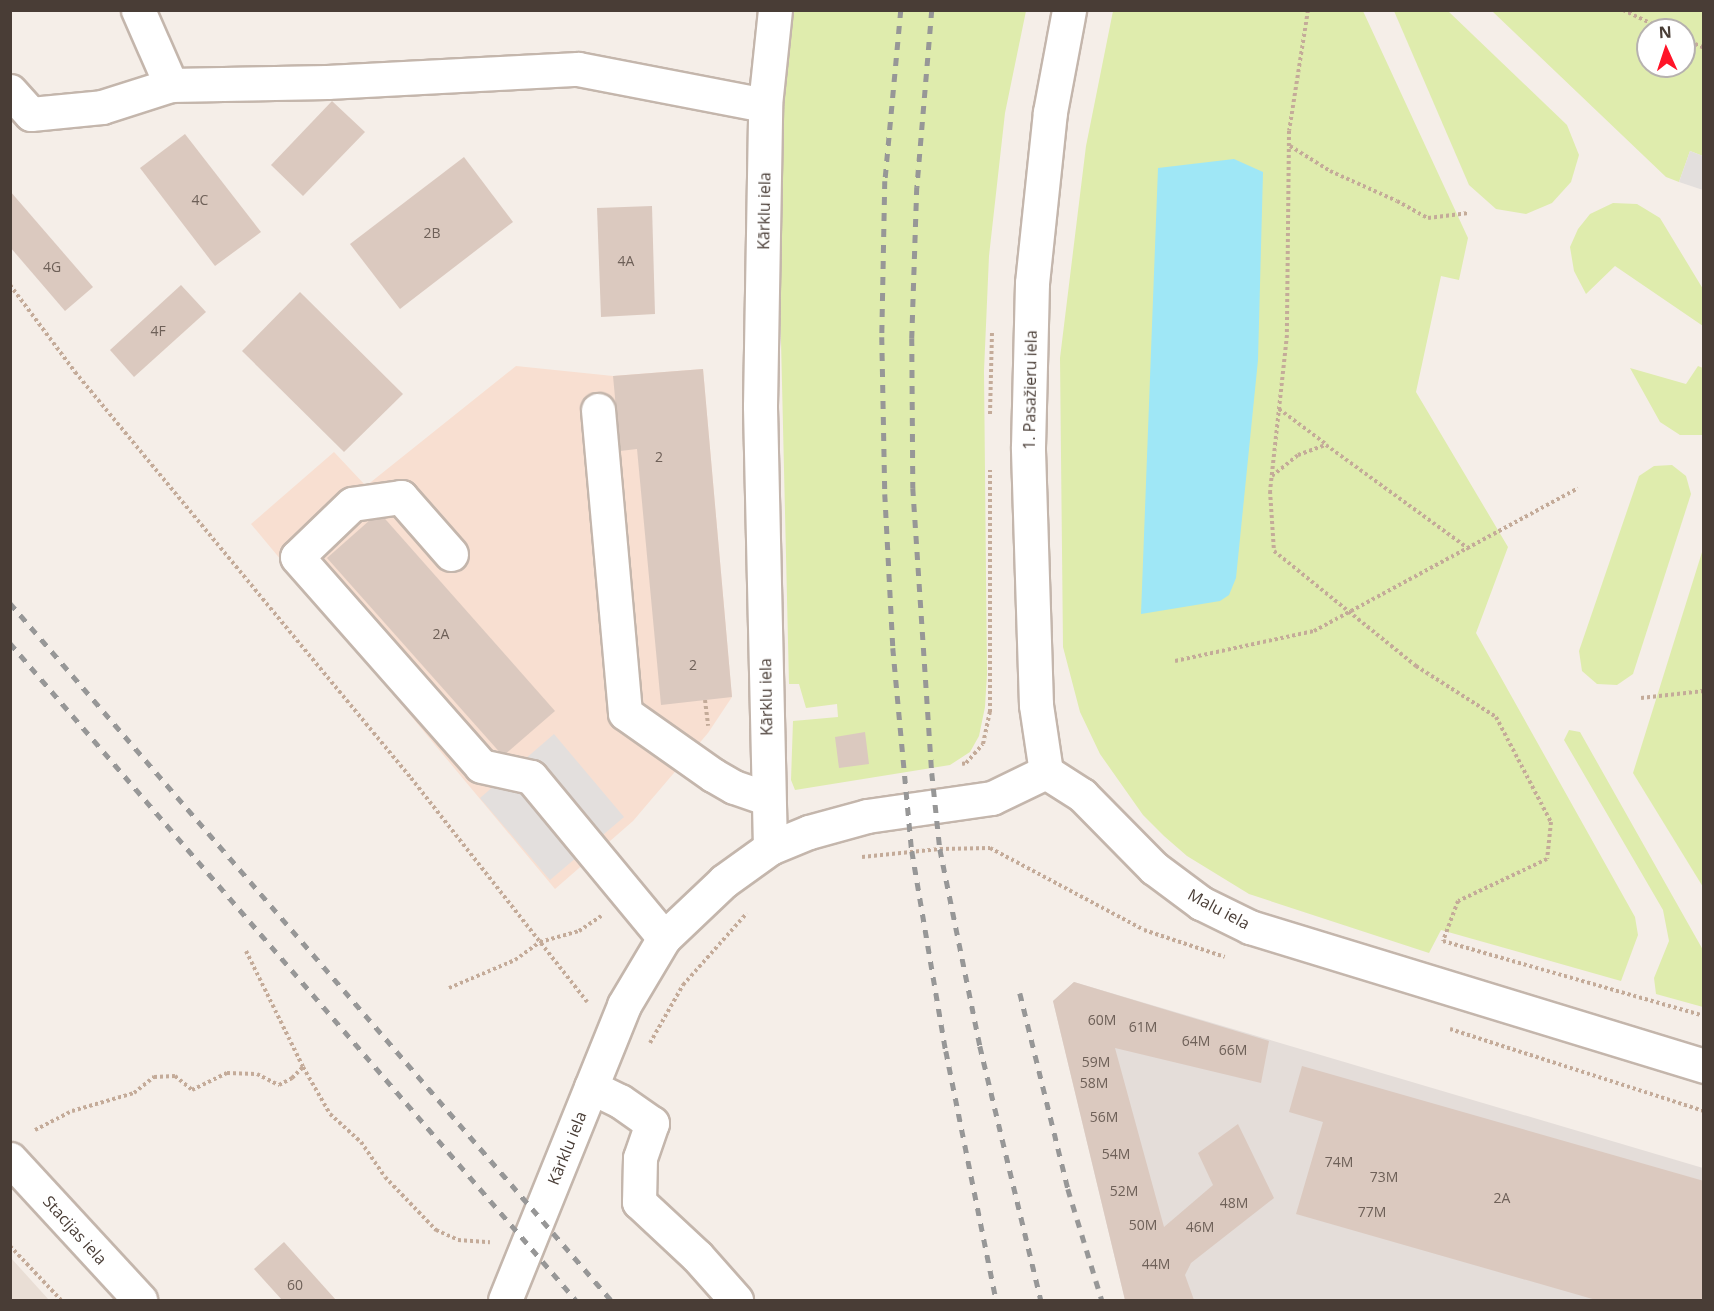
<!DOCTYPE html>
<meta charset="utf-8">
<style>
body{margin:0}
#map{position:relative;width:1714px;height:1311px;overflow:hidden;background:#f5eee8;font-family:"Open Sans",sans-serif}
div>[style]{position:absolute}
.residential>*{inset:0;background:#e9ded5}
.commercial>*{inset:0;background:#f8dfd1}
.industrial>*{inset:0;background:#e4ddd9}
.green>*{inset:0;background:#dfecad}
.parking>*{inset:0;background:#e3dfdd}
.water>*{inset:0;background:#9fe7f6}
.building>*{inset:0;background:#dbc9bf}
.path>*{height:4px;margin-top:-2px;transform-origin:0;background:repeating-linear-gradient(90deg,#c4ab99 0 3px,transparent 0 6px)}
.roads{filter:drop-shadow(2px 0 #c4b6ac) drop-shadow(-2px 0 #c4b6ac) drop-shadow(0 2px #c4b6ac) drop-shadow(0 -2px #c4b6ac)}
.minor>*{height:33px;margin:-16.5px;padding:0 16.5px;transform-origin:16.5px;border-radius:16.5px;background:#fff}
.rail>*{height:4.5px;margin-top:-2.25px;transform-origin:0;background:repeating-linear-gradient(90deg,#979797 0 8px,transparent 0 16px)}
span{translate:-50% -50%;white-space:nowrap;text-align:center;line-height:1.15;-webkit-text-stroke:6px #fff;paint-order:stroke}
.number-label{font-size:14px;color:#6e6058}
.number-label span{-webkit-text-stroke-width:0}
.street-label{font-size:16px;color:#493d36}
.frame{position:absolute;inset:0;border:12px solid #493d36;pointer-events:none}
.north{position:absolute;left:1636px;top:18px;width:60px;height:60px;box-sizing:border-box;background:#fff;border:2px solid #b6b1af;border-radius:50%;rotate:357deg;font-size:16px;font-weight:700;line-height:24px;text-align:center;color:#493d36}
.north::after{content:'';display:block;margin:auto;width:21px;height:27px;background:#ff1428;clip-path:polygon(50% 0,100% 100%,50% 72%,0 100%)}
</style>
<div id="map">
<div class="residential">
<i style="clip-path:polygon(11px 1258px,49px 1300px,11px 1300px)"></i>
</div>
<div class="commercial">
<i style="clip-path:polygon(516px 366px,613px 376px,703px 369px,732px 697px,708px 733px,633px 821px,555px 889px,251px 524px,334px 452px,366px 486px)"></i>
</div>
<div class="industrial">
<i style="clip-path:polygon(1074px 982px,1703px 1168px,1703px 1300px,1125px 1300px,1053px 1001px)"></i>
</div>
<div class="green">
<i style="clip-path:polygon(791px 11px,1026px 11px,1005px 113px,989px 256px,984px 371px,987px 674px,985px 707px,979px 736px,970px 752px,950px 765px,795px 790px,791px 780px,793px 721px,838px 717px,837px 704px,806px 708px,799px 684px,789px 684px,780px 298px,784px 68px)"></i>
<i style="clip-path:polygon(1113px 11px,1363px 11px,1468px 238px,1459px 280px,1441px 276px,1416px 392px,1508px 547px,1476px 633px,1635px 917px,1638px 935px,1621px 981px,1441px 930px,1429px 953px,1249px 894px,1187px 856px,1164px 836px,1143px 815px,1100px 754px,1080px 712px,1063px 647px,1060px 358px,1086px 146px)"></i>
<i style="clip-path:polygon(1394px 11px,1448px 11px,1567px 125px,1579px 155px,1571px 182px,1552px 203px,1526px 214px,1496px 209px,1469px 185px)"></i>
<i style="clip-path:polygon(evenodd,1492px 11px,1703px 11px,1703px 156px,1690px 151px,1679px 182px,1666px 177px,1492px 11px,1648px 30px,1684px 30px,1684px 66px,1648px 66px,1648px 30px)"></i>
<i style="clip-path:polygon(1613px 203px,1637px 204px,1660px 218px,1703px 289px,1703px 326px,1615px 266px,1586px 294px,1574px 271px,1570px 247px,1578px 229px,1590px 214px)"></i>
<i style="clip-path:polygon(1698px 366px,1703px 368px,1703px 435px,1680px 435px,1660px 422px,1630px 368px,1686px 384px)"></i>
<i style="clip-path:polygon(1672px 465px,1686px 476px,1691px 494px,1633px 674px,1617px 685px,1597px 684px,1582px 671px,1579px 651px,1639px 476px,1654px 466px)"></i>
<i style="clip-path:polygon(1703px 549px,1703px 887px,1633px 773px)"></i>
<i style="clip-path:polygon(1569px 730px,1580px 732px,1703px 950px,1703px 1007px,1656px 994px,1654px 978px,1669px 941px,1663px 910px,1564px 740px)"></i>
</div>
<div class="parking">
<i style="clip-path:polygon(1690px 151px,1703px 156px,1703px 190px,1679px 182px)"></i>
<i style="clip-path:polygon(554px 734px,624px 817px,550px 880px,480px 798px)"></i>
</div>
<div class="water">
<i style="clip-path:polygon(1234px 159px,1263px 172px,1258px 360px,1236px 578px,1229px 595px,1220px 601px,1141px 614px,1158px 168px)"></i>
</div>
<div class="building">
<i style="clip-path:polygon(332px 101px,365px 132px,303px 196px,271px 165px)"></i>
<i style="clip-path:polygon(185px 134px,261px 232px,215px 266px,140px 168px)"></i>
<i style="clip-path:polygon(464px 157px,513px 222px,400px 309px,350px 244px)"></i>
<i style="clip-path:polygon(10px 191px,93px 287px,65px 311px,10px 247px)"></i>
<i style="clip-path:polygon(652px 206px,655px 314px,601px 317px,597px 208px)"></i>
<i style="clip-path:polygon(181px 285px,206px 312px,134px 377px,110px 350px)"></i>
<i style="clip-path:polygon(300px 292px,403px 394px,344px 452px,242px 351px)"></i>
<i style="clip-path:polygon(703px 369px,732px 697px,661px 705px,637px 449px,620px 451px,613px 376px)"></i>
<i style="clip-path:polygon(379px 512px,555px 711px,503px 756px,327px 558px)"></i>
<i style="clip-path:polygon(865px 732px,869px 764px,839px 768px,835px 737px)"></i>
<i style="clip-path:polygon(1074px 982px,1269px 1041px,1261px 1083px,1115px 1048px,1164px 1227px,1213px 1185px,1198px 1153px,1238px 1124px,1274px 1198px,1191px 1263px,1185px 1275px,1194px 1300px,1125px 1300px,1053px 1001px)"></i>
<i style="clip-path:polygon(1302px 1066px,1704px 1181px,1704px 1300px,1596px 1300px,1296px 1214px,1323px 1122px,1289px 1112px)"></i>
<i style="clip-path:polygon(284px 1242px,336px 1300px,282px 1300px,254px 1269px)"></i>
</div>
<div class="path">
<i style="left:1308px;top:10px;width:122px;rotate:98.9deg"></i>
<i style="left:1289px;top:131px;width:204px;rotate:90.6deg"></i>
<i style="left:1287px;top:335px;width:157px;rotate:96.2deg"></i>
<i style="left:1270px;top:491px;width:60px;rotate:86.2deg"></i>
<i style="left:1274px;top:551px;width:183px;rotate:39deg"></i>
<i style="left:1416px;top:666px;width:95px;rotate:32.5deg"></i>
<i style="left:1496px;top:717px;width:119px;rotate:62.4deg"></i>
<i style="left:1551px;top:822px;width:37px;rotate:96deg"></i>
<i style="left:1547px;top:859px;width:98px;rotate:154.7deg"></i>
<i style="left:1458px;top:901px;width:43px;rotate:110.6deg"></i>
<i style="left:1443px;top:941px;width:272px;rotate:16deg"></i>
<i style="left:1623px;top:10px;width:47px;rotate:25.5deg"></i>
<i style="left:1684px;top:39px;width:22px;rotate:24deg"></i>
<i style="left:1290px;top:146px;width:47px;rotate:32deg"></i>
<i style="left:1330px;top:171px;width:73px;rotate:24.1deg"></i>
<i style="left:1397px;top:201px;width:35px;rotate:29deg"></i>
<i style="left:1428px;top:218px;width:41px;rotate:-7deg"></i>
<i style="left:10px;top:285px;width:109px;rotate:53.2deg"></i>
<i style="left:75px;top:372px;width:527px;rotate:50.39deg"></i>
<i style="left:411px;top:778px;width:285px;rotate:51.8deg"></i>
<i style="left:1279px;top:409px;width:59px;rotate:36.7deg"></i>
<i style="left:990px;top:414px;width:82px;rotate:-88.6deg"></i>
<i style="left:1272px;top:476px;width:33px;rotate:-39deg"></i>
<i style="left:1298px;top:455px;width:30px;rotate:-20deg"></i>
<i style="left:1326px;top:445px;width:177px;rotate:36deg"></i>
<i style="left:1175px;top:661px;width:142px;rotate:-12.2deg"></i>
<i style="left:1314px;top:631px;width:300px;rotate:-28.4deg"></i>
<i style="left:1641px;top:698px;width:63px;rotate:-6.3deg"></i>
<i style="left:705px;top:700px;width:26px;rotate:83deg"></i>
<i style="left:962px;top:764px;width:4px;rotate:-14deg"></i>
<i style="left:966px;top:763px;width:25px;rotate:-48deg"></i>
<i style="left:983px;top:744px;width:33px;rotate:-78deg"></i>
<i style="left:990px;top:712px;width:242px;rotate:-90deg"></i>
<i style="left:862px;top:857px;width:78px;rotate:-5.9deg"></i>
<i style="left:940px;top:849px;width:50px;rotate:-1.1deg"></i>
<i style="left:990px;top:848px;width:174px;rotate:28deg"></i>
<i style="left:1144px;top:930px;width:85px;rotate:18.4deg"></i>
<i style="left:246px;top:951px;width:129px;rotate:63.8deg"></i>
<i style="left:449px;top:988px;width:72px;rotate:-23deg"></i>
<i style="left:515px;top:960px;width:31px;rotate:-36deg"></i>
<i style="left:540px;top:942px;width:41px;rotate:-15.8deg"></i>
<i style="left:579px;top:931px;width:27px;rotate:-34deg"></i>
<i style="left:1450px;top:1029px;width:267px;rotate:17.9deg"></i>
<i style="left:650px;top:1043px;width:67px;rotate:-60.4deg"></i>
<i style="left:683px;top:985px;width:96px;rotate:-48.4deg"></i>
<i style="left:35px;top:1130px;width:42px;rotate:-27.2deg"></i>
<i style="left:72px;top:1111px;width:65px;rotate:-16.2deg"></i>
<i style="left:134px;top:1093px;width:26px;rotate:-39deg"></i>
<i style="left:154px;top:1077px;width:21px;rotate:-3deg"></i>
<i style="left:175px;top:1076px;width:22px;rotate:39deg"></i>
<i style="left:192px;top:1090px;width:39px;rotate:-26deg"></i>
<i style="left:227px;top:1073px;width:30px;rotate:2deg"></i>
<i style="left:257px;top:1074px;width:25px;rotate:27deg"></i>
<i style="left:279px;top:1085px;width:15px;rotate:-28deg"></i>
<i style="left:292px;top:1078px;width:16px;rotate:-45deg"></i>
<i style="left:303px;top:1067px;width:54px;rotate:60.1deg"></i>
<i style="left:330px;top:1114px;width:42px;rotate:42.1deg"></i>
<i style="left:361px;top:1142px;width:42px;rotate:55.6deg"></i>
<i style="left:385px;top:1177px;width:74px;rotate:46.1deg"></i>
<i style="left:436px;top:1230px;width:24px;rotate:24deg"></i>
<i style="left:458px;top:1240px;width:32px;rotate:4deg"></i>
<i style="left:10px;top:1246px;width:74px;rotate:46.6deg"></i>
</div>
<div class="roads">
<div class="minor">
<i style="left:138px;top:10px;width:82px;rotate:66.3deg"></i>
<i style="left:10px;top:91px;width:31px;rotate:48deg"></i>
<i style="left:31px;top:114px;width:71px;rotate:-5.6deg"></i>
<i style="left:102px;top:107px;width:72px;rotate:-17.7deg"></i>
<i style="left:171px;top:85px;width:156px;rotate:-1.1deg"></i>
<i style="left:327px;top:82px;width:251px;rotate:-3deg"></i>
<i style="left:578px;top:69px;width:190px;rotate:10.9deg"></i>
<i style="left:598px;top:410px;width:304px;rotate:84.9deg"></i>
<i style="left:625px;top:713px;width:108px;rotate:35.2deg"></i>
<i style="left:713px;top:775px;width:24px;rotate:30deg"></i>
<i style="left:734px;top:787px;width:36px;rotate:19deg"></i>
<i style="left:451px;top:554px;width:76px;rotate:-131.3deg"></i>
<i style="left:401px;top:497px;width:49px;rotate:171.9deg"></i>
<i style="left:352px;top:504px;width:76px;rotate:136.1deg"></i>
<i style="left:297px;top:557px;width:278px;rotate:48.6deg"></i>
<i style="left:481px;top:766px;width:51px;rotate:12.4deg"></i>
<i style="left:531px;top:777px;width:209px;rotate:50.4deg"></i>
<i style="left:1046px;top:772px;width:68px;rotate:-98.5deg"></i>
<i style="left:1036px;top:705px;width:258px;rotate:-91.8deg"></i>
<i style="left:1028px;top:447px;width:164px;rotate:-88.6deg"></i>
<i style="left:1032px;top:283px;width:172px;rotate:-84deg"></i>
<i style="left:1050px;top:112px;width:104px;rotate:-79.4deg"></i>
<i style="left:770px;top:848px;width:442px;rotate:-91.3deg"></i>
<i style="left:760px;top:406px;width:301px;rotate:-89deg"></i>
<i style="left:765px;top:105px;width:96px;rotate:-84deg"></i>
<i style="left:591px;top:1087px;width:32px;rotate:26deg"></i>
<i style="left:620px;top:1101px;width:39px;rotate:35deg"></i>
<i style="left:652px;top:1123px;width:37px;rotate:109deg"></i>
<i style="left:640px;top:1158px;width:44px;rotate:91.3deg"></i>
<i style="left:639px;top:1202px;width:79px;rotate:43deg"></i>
<i style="left:697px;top:1256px;width:59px;rotate:48.4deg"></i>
<i style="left:10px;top:1159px;width:192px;rotate:47.3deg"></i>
<i style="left:505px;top:1300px;width:318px;rotate:-68deg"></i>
<i style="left:624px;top:1005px;width:78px;rotate:-59.2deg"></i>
<i style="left:664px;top:938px;width:83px;rotate:-43.5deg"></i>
<i style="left:724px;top:881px;width:57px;rotate:-35.7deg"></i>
<i style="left:770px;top:848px;width:42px;rotate:-22.3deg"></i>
<i style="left:809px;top:832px;width:60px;rotate:-15.4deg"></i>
<i style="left:867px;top:816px;width:126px;rotate:-8.2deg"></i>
<i style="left:992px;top:798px;width:60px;rotate:-25.7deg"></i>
<i style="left:1046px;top:772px;width:43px;rotate:32.6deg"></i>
<i style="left:1082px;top:795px;width:103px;rotate:45.4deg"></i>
<i style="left:1154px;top:868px;width:59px;rotate:36.7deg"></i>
<i style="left:1201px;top:903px;width:55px;rotate:26.1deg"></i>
<i style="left:1250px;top:927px;width:475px;rotate:17deg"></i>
</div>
</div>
<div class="rail">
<i style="left:901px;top:10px;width:172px;rotate:95.3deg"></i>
<i style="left:885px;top:181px;width:156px;rotate:91.1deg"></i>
<i style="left:882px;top:337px;width:157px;rotate:88.9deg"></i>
<i style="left:885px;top:494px;width:154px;rotate:87deg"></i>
<i style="left:893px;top:648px;width:204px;rotate:84.7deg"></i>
<i style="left:912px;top:851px;width:203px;rotate:80.4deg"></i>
<i style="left:946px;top:1051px;width:254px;rotate:78.6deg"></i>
<i style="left:932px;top:10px;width:178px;rotate:94.8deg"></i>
<i style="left:917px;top:187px;width:151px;rotate:91.9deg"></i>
<i style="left:912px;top:338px;width:150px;rotate:89.6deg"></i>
<i style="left:913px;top:488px;width:286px;rotate:86.2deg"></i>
<i style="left:932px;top:773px;width:76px;rotate:84deg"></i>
<i style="left:940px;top:849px;width:201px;rotate:78.5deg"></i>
<i style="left:980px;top:1046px;width:261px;rotate:76.5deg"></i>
<i style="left:10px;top:603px;width:920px;rotate:49.23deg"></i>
<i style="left:10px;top:643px;width:867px;rotate:49.26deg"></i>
<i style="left:1020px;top:993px;width:202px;rotate:76.2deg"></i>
<i style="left:1068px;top:1189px;width:116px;rotate:73deg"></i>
</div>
<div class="number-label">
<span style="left:200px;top:200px">4C</span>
<span style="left:432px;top:233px">2B</span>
<span style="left:626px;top:261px">4A</span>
<span style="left:52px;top:267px">4G</span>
<span style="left:158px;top:331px">4F</span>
<span style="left:659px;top:457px">2</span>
<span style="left:441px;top:634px">2A</span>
<span style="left:693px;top:665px">2</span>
<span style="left:1102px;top:1020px">60M</span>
<span style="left:1143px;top:1027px">61M</span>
<span style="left:1196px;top:1041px">64M</span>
<span style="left:1233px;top:1050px">66M</span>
<span style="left:1096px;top:1062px">59M</span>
<span style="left:1094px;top:1083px">58M</span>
<span style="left:1104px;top:1117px">56M</span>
<span style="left:1116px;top:1154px">54M</span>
<span style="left:1339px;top:1162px">74M</span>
<span style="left:1384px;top:1177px">73M</span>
<span style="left:1124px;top:1191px">52M</span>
<span style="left:1502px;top:1198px">2A</span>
<span style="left:1234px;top:1203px">48M</span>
<span style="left:1372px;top:1212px">77M</span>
<span style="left:1143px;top:1225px">50M</span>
<span style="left:1200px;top:1227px">46M</span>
<span style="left:1156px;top:1264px">44M</span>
<span style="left:295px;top:1285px">60</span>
</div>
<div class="street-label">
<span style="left:764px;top:211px;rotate:-89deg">Kārklu iela</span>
<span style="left:1030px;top:390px;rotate:-89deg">1. Pasažieru iela</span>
<span style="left:766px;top:697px;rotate:-91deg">Kārklu iela</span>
<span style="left:1219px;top:909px;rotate:28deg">Malu iela</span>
<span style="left:567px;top:1148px;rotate:-68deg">Kārklu iela</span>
<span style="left:75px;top:1230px;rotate:48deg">Stacijas iela</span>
</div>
<div class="frame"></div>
<div class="north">N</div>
</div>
